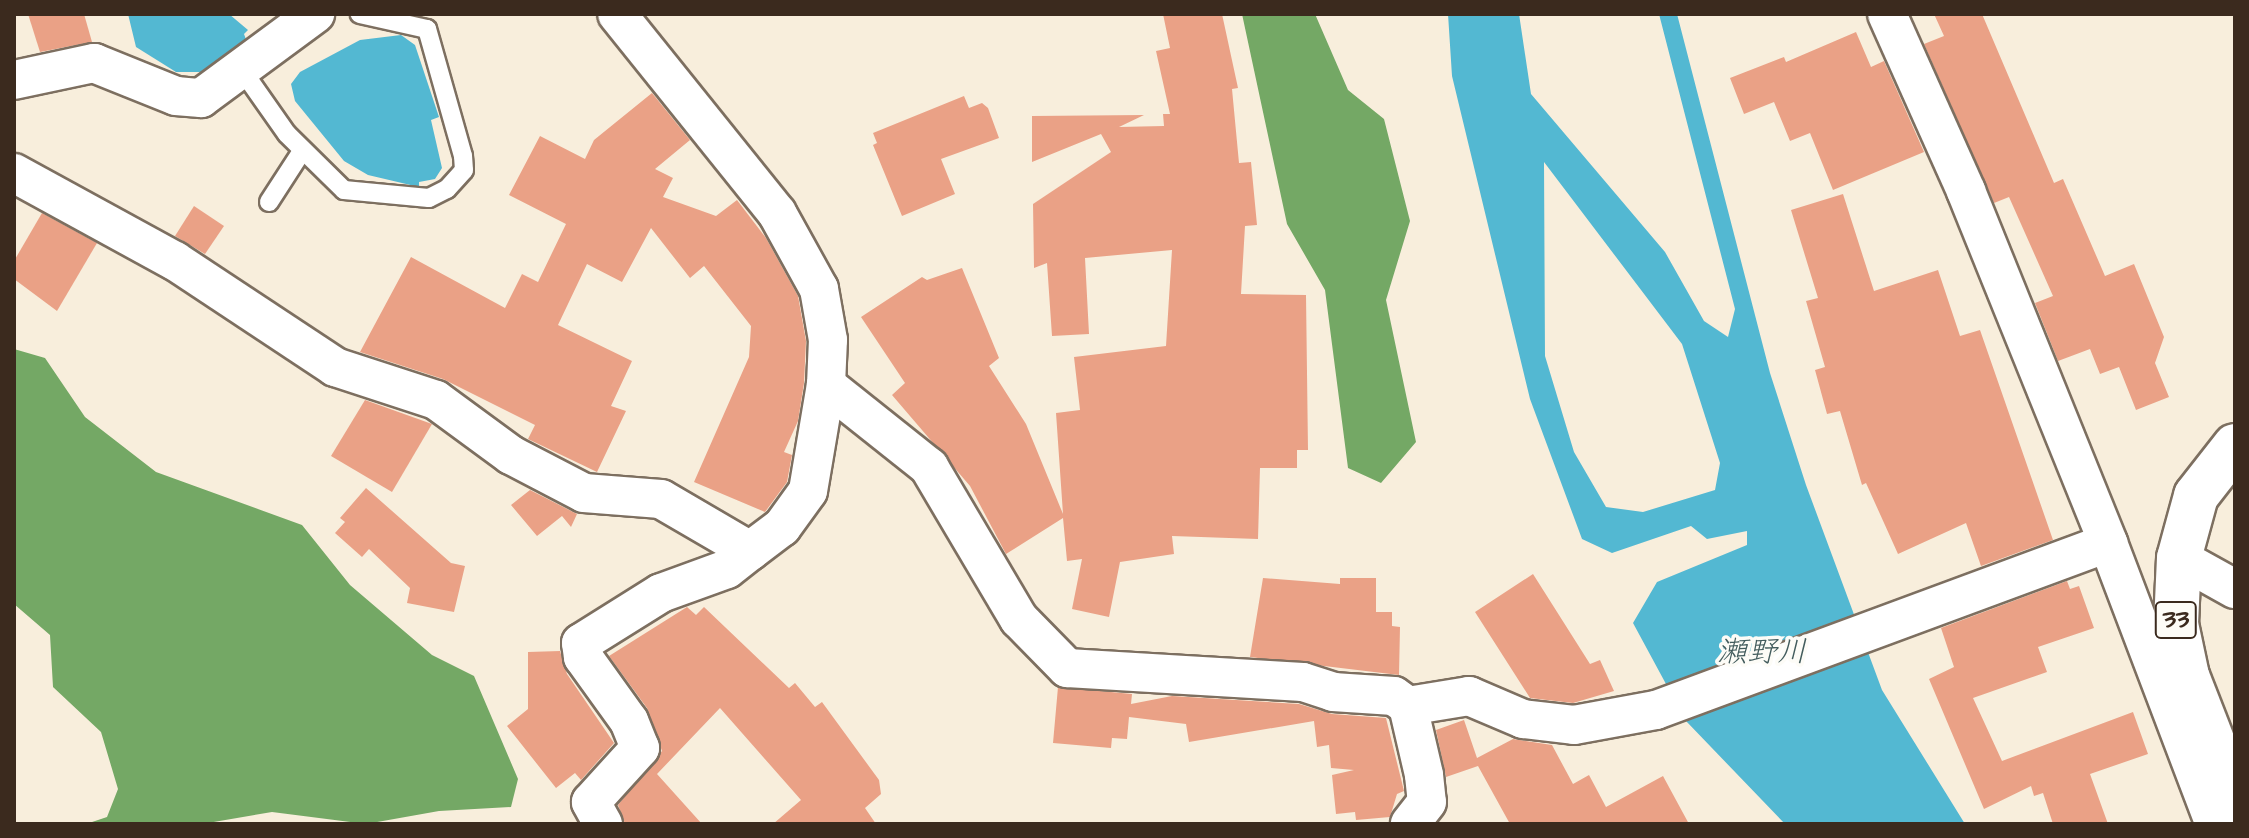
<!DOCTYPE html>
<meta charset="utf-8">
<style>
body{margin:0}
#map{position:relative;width:2249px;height:838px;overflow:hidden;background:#f8eedc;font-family:"Architects Daughter","Klee One",sans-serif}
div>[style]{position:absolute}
.forest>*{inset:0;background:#74a865}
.water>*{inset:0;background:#53b8d2}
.building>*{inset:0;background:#eaa186}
.roads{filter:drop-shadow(2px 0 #7d6f60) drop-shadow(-2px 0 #7d6f60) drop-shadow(0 2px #7d6f60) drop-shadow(0 -2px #7d6f60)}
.service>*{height:18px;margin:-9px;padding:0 9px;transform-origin:9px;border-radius:9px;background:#fff}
.minor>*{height:38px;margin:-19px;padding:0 19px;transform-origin:19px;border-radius:19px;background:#fff}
.primary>*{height:44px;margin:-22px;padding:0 22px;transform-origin:22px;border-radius:22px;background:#fff}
span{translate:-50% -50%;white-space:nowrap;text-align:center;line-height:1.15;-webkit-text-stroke:7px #fdfcf7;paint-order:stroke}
.shield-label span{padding:2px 6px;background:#fdfcf7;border:2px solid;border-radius:6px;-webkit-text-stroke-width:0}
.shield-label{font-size:26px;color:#3b2a1e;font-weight:700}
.water-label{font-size:30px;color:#435c5d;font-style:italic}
.frame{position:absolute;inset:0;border:16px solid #3b2a1e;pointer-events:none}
</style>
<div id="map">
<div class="forest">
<i style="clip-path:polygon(1242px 14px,1315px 14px,1348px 90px,1384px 119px,1410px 221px,1386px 300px,1416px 442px,1381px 483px,1348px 468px,1325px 290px,1287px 224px)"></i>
<i style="clip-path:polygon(14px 349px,45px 358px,85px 417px,156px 472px,302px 525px,350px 585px,432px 655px,474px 676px,518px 779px,511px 807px,439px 811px,366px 824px,272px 812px,202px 824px,86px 824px,107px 817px,118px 789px,101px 732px,53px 687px,50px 635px,14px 604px)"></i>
</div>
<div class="water">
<i style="clip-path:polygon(128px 14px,229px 14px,248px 30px,244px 34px,248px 45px,201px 72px,176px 72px,136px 47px)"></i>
<i style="clip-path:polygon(evenodd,1448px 14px,1519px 14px,1531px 94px,1665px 252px,1704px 321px,1728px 337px,1735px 309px,1659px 14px,1677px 14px,1770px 373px,1806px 485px,1882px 690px,1965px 824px,1785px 824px,1686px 721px,1633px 623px,1657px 582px,1747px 545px,1747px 531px,1707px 539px,1691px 526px,1612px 553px,1582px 539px,1530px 399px,1452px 76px,1448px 14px,1544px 162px,1682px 344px,1720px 463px,1715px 490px,1643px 512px,1606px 507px,1574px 452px,1545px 356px,1544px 162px)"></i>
<i style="clip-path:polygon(401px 35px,415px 45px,439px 117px,431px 120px,442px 168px,435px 179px,419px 182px,419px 187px,368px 175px,344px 161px,295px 101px,291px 84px,300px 72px,360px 40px)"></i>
</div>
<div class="building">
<i style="clip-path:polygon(28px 14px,84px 14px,92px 42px,40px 52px)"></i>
<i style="clip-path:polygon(1163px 14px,1222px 14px,1238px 88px,1232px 89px,1239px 163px,1251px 162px,1257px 225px,1245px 226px,1241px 294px,1306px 295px,1308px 450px,1297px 450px,1297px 468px,1260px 468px,1258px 539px,1172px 536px,1174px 554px,1120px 562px,1109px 617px,1072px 609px,1082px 559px,1067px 561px,1063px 518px,1006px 554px,970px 486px,892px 395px,905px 383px,861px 317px,922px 277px,927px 280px,962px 268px,999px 358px,989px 366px,1026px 424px,1063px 514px,1056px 413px,1080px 410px,1074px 357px,1166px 346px,1172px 250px,1085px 258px,1089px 334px,1052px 336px,1047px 263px,1034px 268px,1033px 204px,1111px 152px,1101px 134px,1032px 162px,1032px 116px,1144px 115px,1119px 127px,1164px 126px,1163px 114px,1170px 114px,1156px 51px,1170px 48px)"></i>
<i style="clip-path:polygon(1934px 14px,1982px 14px,2054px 183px,2063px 179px,2105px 276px,2134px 264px,2164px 337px,2155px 363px,2169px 397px,2136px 410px,2119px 367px,2100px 374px,2090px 349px,2058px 361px,2035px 303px,2053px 296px,2009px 197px,1994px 203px,1924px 44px,1944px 36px)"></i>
<i style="clip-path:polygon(1856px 32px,1871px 67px,1884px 61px,1924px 152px,1833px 190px,1810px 133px,1790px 141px,1774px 102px,1744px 114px,1730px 78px,1784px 57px,1786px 62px)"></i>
<i style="clip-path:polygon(652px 93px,690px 140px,655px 169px,673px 178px,663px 197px,716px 216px,737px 200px,766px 238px,798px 296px,806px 341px,804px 383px,798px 421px,784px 452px,792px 455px,787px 482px,765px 512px,694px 482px,749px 357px,751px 326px,704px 266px,690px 278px,651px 228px,622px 282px,587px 264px,558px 325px,632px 361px,611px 406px,626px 411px,597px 472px,528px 439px,535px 425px,443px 379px,360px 352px,411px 257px,505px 308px,522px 274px,538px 282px,566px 224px,509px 195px,540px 136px,585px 159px,594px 140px)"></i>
<i style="clip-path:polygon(964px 96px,969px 108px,982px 103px,988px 108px,999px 138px,941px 159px,955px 194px,902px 216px,873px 145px,877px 143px,873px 133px)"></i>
<i style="clip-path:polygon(1843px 194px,1874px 291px,1938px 270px,1960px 336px,1980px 330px,2053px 540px,1981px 566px,1966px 523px,1898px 554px,1866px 483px,1862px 485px,1840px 411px,1827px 414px,1815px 370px,1825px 367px,1806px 301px,1818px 298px,1791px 210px)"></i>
<i style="clip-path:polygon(194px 206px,224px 226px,205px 254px,175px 236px)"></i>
<i style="clip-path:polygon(42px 213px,97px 243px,57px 311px,14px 279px,14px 261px)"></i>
<i style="clip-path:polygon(365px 400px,432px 424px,392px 492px,331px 456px)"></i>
<i style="clip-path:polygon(366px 488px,451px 563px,465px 566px,454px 612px,407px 603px,410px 588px,369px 549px,362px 557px,335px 533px,345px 522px,340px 518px)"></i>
<i style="clip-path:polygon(530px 490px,577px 514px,571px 527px,562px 516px,537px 536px,511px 505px)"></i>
<i style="clip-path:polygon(1533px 574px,1590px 664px,1600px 660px,1614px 691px,1573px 703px,1530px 698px,1475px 612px)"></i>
<i style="clip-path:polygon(1263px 578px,1340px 584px,1340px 578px,1376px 578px,1376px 612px,1392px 612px,1392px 626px,1400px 627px,1399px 675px,1250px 657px)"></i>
<i style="clip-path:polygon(2067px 581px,2070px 589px,2079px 586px,2094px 628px,2038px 647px,2047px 672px,1973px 698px,2002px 761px,2133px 712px,2148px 754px,2090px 774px,2108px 824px,2053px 824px,2043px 793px,2034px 796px,2031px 786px,1984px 809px,1929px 679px,1954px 667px,1941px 628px)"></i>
<i style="clip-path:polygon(687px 607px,696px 615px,704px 607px,789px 688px,795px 683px,815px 707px,822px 702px,879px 780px,881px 794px,865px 808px,876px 824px,773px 824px,801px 800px,720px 708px,657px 774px,702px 824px,625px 824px,618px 805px,662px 751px,647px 708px,609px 656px)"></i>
<i style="clip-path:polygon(560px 651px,567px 674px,614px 743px,581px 780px,575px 773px,556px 788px,507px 726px,528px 709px,528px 652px)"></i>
<i style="clip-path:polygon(1058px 687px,1132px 694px,1131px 704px,1172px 696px,1299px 704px,1332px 714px,1386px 718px,1404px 791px,1397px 794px,1390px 817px,1356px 820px,1355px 812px,1336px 814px,1332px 775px,1354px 770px,1331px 768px,1329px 745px,1317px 747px,1314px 721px,1189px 742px,1186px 724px,1129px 717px,1127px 739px,1112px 738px,1111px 748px,1053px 743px)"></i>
<i style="clip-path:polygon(1464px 720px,1477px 758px,1513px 739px,1552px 745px,1573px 784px,1589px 775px,1606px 807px,1663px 776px,1689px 824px,1510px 824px,1478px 766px,1446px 777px,1436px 730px)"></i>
</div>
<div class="roads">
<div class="service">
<i style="left:242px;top:70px;width:78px;rotate:54.9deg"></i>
<i style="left:287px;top:134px;width:80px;rotate:44.5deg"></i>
<i style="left:344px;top:190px;width:85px;rotate:5.4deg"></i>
<i style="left:429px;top:198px;width:20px;rotate:-27deg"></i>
<i style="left:447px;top:189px;width:25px;rotate:-48deg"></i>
<i style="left:464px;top:170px;width:14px;rotate:-94deg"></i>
<i style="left:463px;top:156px;width:132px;rotate:-105.8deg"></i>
<i style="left:427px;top:29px;width:69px;rotate:-167.4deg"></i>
<i style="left:269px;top:202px;width:61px;rotate:-57.1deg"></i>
</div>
<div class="minor">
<i style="left:1887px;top:14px;width:194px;rotate:65.9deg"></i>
<i style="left:1966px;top:191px;width:380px;rotate:68deg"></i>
<i style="left:2108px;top:543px;width:301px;rotate:69.2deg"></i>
<i style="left:14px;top:80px;width:82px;rotate:-12deg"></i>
<i style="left:94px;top:63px;width:88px;rotate:21.9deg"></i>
<i style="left:176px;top:96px;width:25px;rotate:5deg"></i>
<i style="left:201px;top:98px;width:142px;rotate:-36.4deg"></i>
<i style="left:14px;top:173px;width:183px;rotate:28.7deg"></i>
<i style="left:175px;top:261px;width:192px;rotate:33.5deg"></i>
<i style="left:335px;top:367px;width:106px;rotate:18.1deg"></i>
<i style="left:436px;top:400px;width:93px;rotate:36.3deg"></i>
<i style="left:511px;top:455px;width:82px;rotate:27.5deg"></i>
<i style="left:584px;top:493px;width:77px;rotate:4.5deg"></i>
<i style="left:661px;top:499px;width:103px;rotate:30.3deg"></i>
<i style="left:750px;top:551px;width:40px;rotate:-37deg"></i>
<i style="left:782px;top:527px;width:44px;rotate:-54.2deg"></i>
<i style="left:808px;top:491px;width:108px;rotate:-80.4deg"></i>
<i style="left:826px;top:385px;width:45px;rotate:-87.5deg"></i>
<i style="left:828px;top:340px;width:52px;rotate:-100deg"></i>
<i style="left:819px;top:289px;width:87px;rotate:-118.9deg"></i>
<i style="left:777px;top:213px;width:255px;rotate:-128.8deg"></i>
<i style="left:826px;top:385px;width:132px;rotate:38.5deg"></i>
<i style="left:929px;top:467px;width:177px;rotate:59.4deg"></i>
<i style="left:1019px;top:619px;width:69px;rotate:45.6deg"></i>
<i style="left:1067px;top:668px;width:236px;rotate:3.4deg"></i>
<i style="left:1303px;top:682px;width:32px;rotate:18deg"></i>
<i style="left:1333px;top:692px;width:61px;rotate:3.8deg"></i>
<i style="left:1394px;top:696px;width:17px;rotate:36deg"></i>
<i style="left:1408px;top:706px;width:71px;rotate:76.9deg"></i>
<i style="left:1424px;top:775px;width:27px;rotate:84deg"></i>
<i style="left:1427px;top:802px;width:28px;rotate:128deg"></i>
<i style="left:2179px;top:558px;width:64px;rotate:29deg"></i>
<i style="left:1408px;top:706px;width:62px;rotate:-9.3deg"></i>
<i style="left:1469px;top:696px;width:59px;rotate:23.1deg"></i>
<i style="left:1523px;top:719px;width:51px;rotate:6.7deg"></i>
<i style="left:1574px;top:725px;width:83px;rotate:-10.4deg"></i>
<i style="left:1656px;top:710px;width:482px;rotate:-20.3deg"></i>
<i style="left:603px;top:824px;width:25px;rotate:-119deg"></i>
<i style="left:591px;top:802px;width:73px;rotate:-47.8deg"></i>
<i style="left:640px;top:748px;width:29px;rotate:-112deg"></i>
<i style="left:629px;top:721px;width:79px;rotate:-125.7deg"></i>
<i style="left:583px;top:657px;width:14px;rotate:-98deg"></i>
<i style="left:581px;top:643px;width:94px;rotate:-32deg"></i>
<i style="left:661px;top:593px;width:70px;rotate:-20deg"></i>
<i style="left:727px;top:569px;width:29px;rotate:-38deg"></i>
</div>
<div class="primary">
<i style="left:2235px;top:446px;width:63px;rotate:128deg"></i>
<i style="left:2196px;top:496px;width:64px;rotate:105.3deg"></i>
<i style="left:2179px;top:558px;width:66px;rotate:92.6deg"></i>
<i style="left:2176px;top:624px;width:53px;rotate:78.1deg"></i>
<i style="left:2187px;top:676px;width:132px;rotate:68.7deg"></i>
</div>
</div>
<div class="shield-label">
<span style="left:2176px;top:620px">33</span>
</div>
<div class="water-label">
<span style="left:1762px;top:652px">瀬野川</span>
</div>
<div class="frame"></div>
</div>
